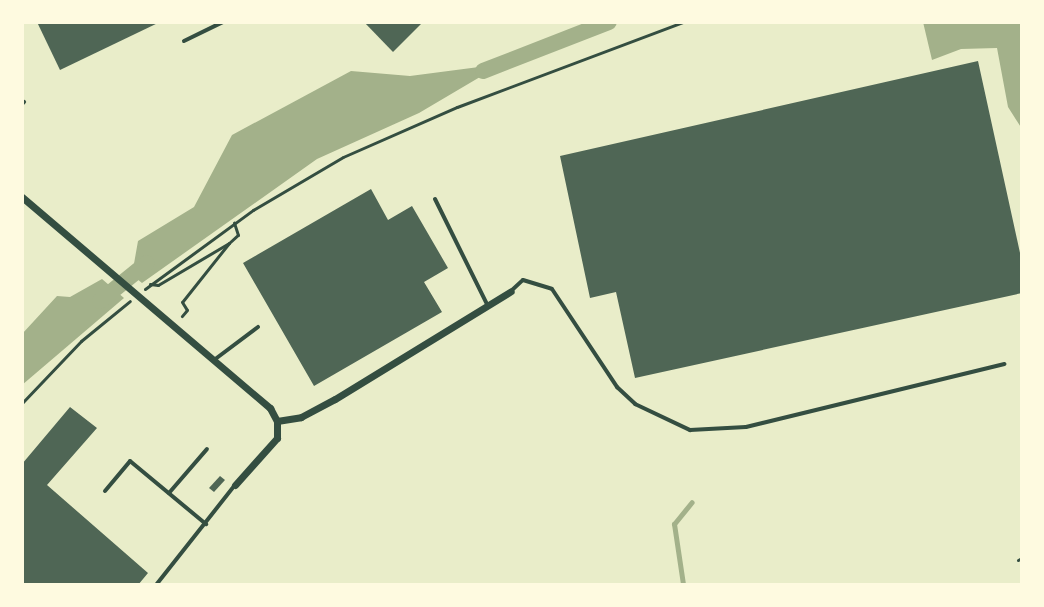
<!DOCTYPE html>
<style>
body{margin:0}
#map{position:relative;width:1044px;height:607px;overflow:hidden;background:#e9edc9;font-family:Barlow,sans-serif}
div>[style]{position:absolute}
.water>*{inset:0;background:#a3b18a}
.stream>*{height:5px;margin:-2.5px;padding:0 2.5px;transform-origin:2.5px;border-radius:2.5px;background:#a3b18a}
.canal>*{height:16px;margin:-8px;padding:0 8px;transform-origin:8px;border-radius:8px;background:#a3b18a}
.building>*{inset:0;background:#4f6655}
.path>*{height:3px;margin:-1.5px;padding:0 1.5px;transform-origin:1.5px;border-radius:1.5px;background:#344e41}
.service>*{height:4px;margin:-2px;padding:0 2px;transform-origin:2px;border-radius:2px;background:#344e41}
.minor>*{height:7px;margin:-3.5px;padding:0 3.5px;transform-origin:3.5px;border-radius:3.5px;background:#344e41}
span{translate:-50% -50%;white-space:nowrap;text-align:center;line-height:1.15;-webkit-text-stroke:7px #fefae0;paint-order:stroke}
.frame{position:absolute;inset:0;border:24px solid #fefae0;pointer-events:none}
</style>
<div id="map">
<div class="water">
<i style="clip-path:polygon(923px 22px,1022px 22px,1022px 129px,1008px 107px,997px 48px,961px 49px,932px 60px)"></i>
<i style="clip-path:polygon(502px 64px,419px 113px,317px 159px,142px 283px,132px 275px,138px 241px,194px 207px,232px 135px,351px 71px,410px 76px)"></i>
<i style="clip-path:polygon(102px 279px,124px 298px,22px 385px,22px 334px,57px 296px,70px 297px)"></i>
</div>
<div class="stream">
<i style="left:683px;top:584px;width:61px;rotate:-98.5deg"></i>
<i style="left:674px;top:524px;width:28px;rotate:-51deg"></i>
</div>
<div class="canal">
<i style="left:483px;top:71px;width:135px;rotate:-21.3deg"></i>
<i style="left:100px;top:301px;width:60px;rotate:-39deg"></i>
</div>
<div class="building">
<i style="clip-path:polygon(37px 22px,160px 22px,60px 70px)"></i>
<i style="clip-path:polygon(364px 22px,423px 22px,393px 52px)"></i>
<i style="clip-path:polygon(978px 61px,1022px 262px,1022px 293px,635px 378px,616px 292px,590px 298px,560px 156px)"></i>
<i style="clip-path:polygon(371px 189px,388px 220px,412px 206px,448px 268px,424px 282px,442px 312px,314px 386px,243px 263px)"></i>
<i style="clip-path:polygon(70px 407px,97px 428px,47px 485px,148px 573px,138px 585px,22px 585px,22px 464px)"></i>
<i style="clip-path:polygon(220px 476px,225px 480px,214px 492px,209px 488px)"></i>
</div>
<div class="path">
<i style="left:229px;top:243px;width:12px;rotate:-42deg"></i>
<i style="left:238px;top:235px;width:13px;rotate:-108deg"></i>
<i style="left:150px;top:284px;width:8px;rotate:7deg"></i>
<i style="left:158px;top:285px;width:82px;rotate:-30.6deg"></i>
<i style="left:229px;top:243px;width:75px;rotate:128.5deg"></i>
<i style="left:182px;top:302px;width:9px;rotate:58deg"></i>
<i style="left:187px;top:310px;width:8px;rotate:130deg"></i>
<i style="left:145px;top:289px;width:134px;rotate:-36.2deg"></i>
<i style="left:253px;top:210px;width:104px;rotate:-30.5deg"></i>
<i style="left:343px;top:157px;width:124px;rotate:-23.7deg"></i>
<i style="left:457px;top:107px;width:241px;rotate:-20.6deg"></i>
<i style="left:22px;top:403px;width:86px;rotate:-46.4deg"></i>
<i style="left:81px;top:341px;width:63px;rotate:-39.2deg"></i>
<i style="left:1018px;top:560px;width:4px;rotate:-27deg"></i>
</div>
<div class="service">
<i style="left:184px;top:41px;width:43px;rotate:-26deg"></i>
<i style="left:22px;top:104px;width:3px;rotate:-45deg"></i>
<i style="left:435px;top:199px;width:117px;rotate:63.7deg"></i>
<i style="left:511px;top:291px;width:16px;rotate:-43deg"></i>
<i style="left:523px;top:280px;width:30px;rotate:17deg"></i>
<i style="left:552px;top:289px;width:118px;rotate:56.4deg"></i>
<i style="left:617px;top:387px;width:25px;rotate:43deg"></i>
<i style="left:635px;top:404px;width:61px;rotate:25.3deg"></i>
<i style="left:690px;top:430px;width:56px;rotate:-3.1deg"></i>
<i style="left:746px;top:427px;width:266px;rotate:-13.7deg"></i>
<i style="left:214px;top:360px;width:55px;rotate:-36.9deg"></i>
<i style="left:105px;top:491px;width:39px;rotate:-50deg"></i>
<i style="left:130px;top:461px;width:99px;rotate:39.7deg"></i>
<i style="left:169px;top:493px;width:58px;rotate:-49.2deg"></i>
<i style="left:156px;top:585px;width:127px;rotate:-51.7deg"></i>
</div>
<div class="minor">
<i style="left:22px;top:197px;width:326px;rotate:40.4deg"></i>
<i style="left:270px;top:408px;width:15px;rotate:62deg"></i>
<i style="left:277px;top:421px;width:17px;rotate:90deg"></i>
<i style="left:277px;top:438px;width:63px;rotate:131.8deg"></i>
<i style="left:277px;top:421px;width:24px;rotate:-9deg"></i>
<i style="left:301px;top:417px;width:38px;rotate:-28deg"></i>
<i style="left:335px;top:399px;width:206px;rotate:-31.5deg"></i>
</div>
<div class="frame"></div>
</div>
